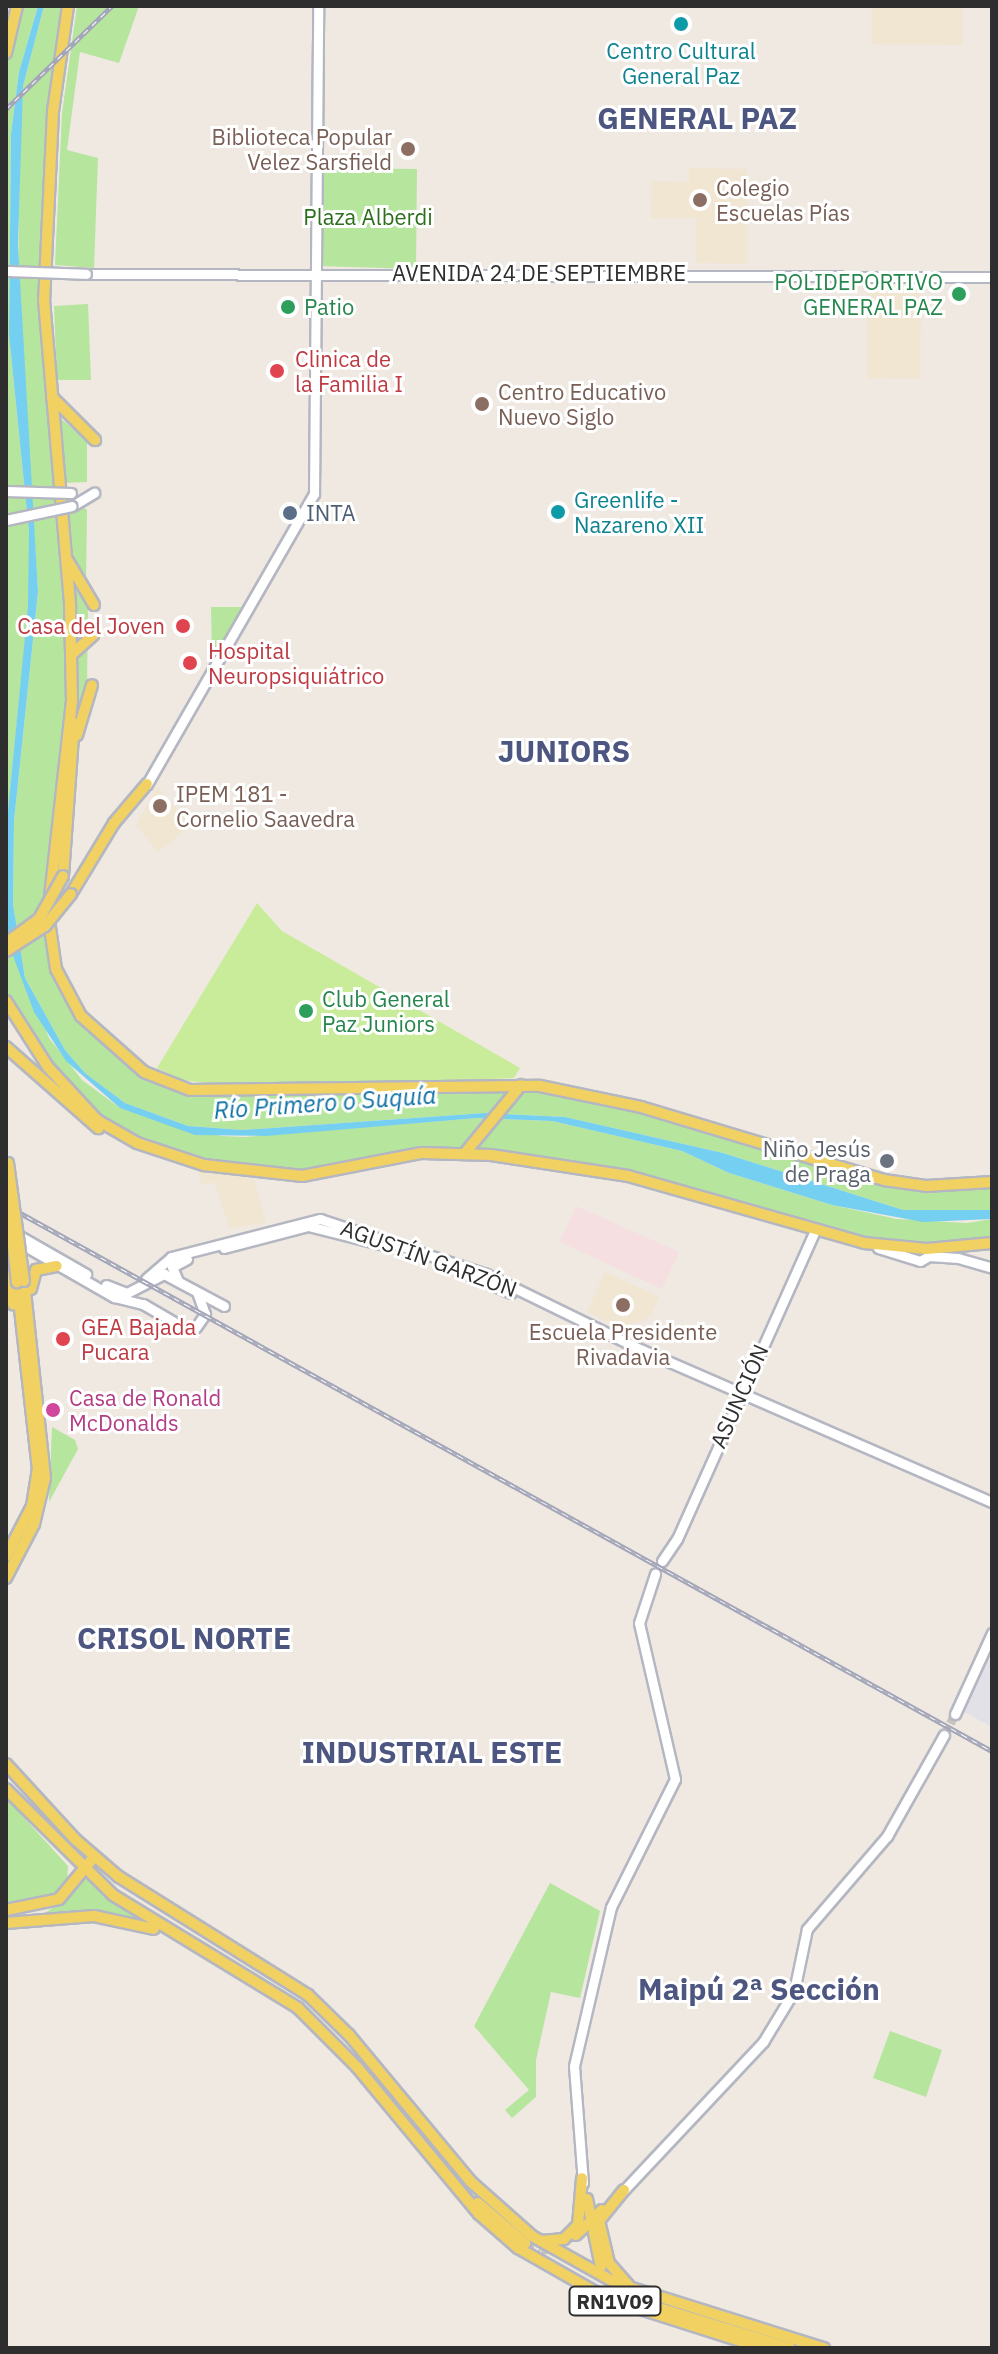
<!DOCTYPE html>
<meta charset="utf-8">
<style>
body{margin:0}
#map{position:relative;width:998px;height:2354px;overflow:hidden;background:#efe9e1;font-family:"IBM Plex Sans",sans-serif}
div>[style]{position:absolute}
.industrial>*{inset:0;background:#e3e1e8}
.education>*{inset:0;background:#f0e6d1}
.medical>*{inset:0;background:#f5dfe0}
.green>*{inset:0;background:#b6e59e}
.pitch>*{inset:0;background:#c9ec9a}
.water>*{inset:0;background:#75cff0}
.secondary-tunnel>*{height:9px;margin-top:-4.5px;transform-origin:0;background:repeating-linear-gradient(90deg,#c8c4bd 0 9px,transparent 0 13.5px)}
.primary-tunnel>*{height:10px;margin-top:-5px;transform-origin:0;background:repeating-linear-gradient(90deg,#c8c4bd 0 10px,transparent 0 15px)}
.roads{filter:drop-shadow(2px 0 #b4b7c1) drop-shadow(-2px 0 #b4b7c1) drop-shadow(0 2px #b4b7c1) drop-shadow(0 -2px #b4b7c1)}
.secondary>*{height:9px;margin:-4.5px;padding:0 4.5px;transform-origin:4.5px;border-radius:4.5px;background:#fff}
.primary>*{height:10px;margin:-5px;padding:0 5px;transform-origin:5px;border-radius:5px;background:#f2d163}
.rail>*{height:5px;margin-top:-2.5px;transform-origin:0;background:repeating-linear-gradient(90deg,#fff 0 6px,#a3a6b8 0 12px);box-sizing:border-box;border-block:2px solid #a3a6b8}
.bridges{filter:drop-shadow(2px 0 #b4b7c1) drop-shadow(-2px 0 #b4b7c1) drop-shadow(0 2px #b4b7c1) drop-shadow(0 -2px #b4b7c1)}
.secondary-bridge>*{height:9px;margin:-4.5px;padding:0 4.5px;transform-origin:4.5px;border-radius:4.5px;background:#fff}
.primary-bridge>*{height:10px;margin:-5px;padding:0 5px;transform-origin:5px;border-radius:5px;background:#f2d163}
.dots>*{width:22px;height:22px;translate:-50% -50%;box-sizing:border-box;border:4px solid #fff;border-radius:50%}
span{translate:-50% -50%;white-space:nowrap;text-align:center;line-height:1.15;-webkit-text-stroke:6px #fff;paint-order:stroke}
.shield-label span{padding:2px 6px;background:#fff;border:2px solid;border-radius:6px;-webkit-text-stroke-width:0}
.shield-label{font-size:20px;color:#2e2e2e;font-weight:700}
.culture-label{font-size:22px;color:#0d838f}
.left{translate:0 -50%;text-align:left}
.education-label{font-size:22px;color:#785e54}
.right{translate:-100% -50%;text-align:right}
.park-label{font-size:22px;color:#2c6e1b}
.street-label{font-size:22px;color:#2e2e2e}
.leisure-label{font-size:22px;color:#27864d}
.health-label{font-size:22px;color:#be3a42}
.service-label{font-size:22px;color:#4e5e75}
.worship-label{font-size:22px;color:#5b616d}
.hotel-label{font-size:22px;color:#b23c85}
.water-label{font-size:24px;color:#0d6fa3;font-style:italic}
.district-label{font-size:30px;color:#4d5680;font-weight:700}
.frame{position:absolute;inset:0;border:8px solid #2e2e2e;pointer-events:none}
</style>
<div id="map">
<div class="industrial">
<i style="clip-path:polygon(992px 1622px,992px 1727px,952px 1706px)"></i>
</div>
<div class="education">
<i style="clip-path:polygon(872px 6px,963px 6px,963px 45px,872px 44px)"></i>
<i style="clip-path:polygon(689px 168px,747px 169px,748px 264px,696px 263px,696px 218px,651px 218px,652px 181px,689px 182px)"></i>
<i style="clip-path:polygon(867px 285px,921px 286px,920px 379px,867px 378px)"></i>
<i style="clip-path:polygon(157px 787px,192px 825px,158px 852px,136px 825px)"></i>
<i style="clip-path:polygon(197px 1169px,254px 1179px,266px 1222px,230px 1229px,214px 1182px,202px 1185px)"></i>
<i style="clip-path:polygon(605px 1272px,659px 1297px,650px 1317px,622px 1328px,587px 1312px)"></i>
</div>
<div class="medical">
<i style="clip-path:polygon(576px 1206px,679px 1252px,662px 1289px,560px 1242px)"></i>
</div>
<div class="green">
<i style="clip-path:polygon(17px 6px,38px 6px,19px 72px,11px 134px,9px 335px,29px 532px,29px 601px,6px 832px,6px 53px)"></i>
<i style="clip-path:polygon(44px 6px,68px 6px,44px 284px,72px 701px,50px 946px,68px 995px,119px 1054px,190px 1090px,521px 1085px,610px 1099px,910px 1185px,992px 1182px,992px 1210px,903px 1210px,723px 1153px,565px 1117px,485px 1113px,242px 1130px,188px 1126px,125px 1103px,85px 1073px,65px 1050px,25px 978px,13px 904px,14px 821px,38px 592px,18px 293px,20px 138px,23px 86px)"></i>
<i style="clip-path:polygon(77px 6px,139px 6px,119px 63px,80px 52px,67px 150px,98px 158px,94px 268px,55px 265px,62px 113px)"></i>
<i style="clip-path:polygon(320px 168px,417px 169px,416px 269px,318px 266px)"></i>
<i style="clip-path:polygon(88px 304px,91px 380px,57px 380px,54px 306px)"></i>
<i style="clip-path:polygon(58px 416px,87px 441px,87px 482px,63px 483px)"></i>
<i style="clip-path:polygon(82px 506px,87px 510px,86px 585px,69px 563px,65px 509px)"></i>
<i style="clip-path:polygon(71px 579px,88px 604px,87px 687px,78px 712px)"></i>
<i style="clip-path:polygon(211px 607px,245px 607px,212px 660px)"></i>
<i style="clip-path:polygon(6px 937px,49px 1038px,82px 1080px,120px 1108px,221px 1136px,245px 1137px,477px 1118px,552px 1121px,682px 1151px,729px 1173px,832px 1205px,897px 1219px,967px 1223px,992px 1219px,992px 1243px,885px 1246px,628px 1176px,447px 1152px,360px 1167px,257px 1175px,137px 1143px,84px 1108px,6px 1001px)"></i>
<i style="clip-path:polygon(52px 1427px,75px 1440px,78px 1449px,49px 1502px)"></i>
<i style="clip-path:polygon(6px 1798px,68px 1866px,67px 1885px,50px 1900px,6px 1907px)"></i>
<i style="clip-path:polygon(80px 1874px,105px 1894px,148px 1923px,96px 1912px,40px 1916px,68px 1898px)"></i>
<i style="clip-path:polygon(550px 1883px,600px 1911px,580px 1998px,551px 1992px,536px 2060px,536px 2097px,512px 2118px,505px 2110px,529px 2090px,474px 2026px)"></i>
<i style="clip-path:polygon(890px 2031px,942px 2050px,926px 2097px,873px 2078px)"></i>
</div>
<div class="pitch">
<i style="clip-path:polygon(257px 903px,282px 931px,520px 1068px,514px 1078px,239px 1088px,183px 1080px,157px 1068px)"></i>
</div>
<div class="water">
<i style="clip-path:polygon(38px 6px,44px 6px,23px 86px,18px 245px,38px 592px,14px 821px,13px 904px,25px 978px,65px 1050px,85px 1073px,125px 1103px,188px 1126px,242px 1130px,485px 1113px,565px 1117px,723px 1153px,903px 1210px,992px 1210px,992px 1219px,923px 1222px,832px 1205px,729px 1173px,682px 1151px,552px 1121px,477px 1118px,266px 1136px,195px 1135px,120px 1108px,66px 1061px,34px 1012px,6px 937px,6px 831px,28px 606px,29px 532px,9px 335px,11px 134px,19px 72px)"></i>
</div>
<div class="secondary-tunnel">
<i style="left:944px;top:1735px;width:24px;rotate:-62deg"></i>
</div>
<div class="primary-tunnel">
<i style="left:525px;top:2243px;width:17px;rotate:24deg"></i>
<i style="left:541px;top:2250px;width:21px;rotate:-11deg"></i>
<i style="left:608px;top:2280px;width:35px;rotate:37deg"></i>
</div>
<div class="roads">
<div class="secondary">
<i style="left:86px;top:274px;width:906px;rotate:0.19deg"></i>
<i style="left:72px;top:506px;width:26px;rotate:-31deg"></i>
<i style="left:147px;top:784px;width:335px;rotate:-60.1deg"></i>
<i style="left:314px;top:494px;width:488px;rotate:-89.5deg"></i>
<i style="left:16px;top:1234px;width:81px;rotate:29.7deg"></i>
<i style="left:6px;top:1235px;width:125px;rotate:29.9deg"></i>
<i style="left:114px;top:1297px;width:30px;rotate:14deg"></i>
<i style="left:143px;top:1304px;width:50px;rotate:30.2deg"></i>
<i style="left:186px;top:1329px;width:10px;rotate:-11deg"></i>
<i style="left:196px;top:1327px;width:16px;rotate:-55deg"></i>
<i style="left:205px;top:1314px;width:23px;rotate:-110deg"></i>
<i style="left:224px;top:1248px;width:87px;rotate:-14.7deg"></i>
<i style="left:308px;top:1226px;width:82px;rotate:14deg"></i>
<i style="left:878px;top:1248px;width:44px;rotate:17.2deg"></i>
<i style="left:920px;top:1261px;width:10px;rotate:-29deg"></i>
<i style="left:929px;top:1256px;width:29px;rotate:4deg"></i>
<i style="left:958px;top:1258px;width:35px;rotate:16deg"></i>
<i style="left:462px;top:1272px;width:53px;rotate:23.2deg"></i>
<i style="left:146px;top:1279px;width:33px;rotate:-41deg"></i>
<i style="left:171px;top:1257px;width:154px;rotate:-14.3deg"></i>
<i style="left:320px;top:1219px;width:175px;rotate:18.3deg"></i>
<i style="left:486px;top:1274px;width:174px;rotate:26deg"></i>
<i style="left:642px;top:1350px;width:382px;rotate:23.5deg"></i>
<i style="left:178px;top:1281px;width:15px;rotate:-113deg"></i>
<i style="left:172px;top:1267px;width:17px;rotate:-28deg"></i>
<i style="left:106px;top:1285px;width:22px;rotate:21deg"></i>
<i style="left:127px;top:1293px;width:42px;rotate:-27.2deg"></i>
<i style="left:164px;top:1274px;width:68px;rotate:28.1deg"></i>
<i style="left:662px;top:1561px;width:27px;rotate:-56deg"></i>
<i style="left:677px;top:1539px;width:338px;rotate:-65.9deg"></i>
<i style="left:955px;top:1714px;width:89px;rotate:-65.4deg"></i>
<i style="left:583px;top:2183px;width:117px;rotate:-94.4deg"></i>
<i style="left:574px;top:2066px;width:163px;rotate:-76.9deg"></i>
<i style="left:611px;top:1907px;width:143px;rotate:-63.4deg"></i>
<i style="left:675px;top:1779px;width:160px;rotate:-103deg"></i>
<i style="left:639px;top:1623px;width:52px;rotate:-71.9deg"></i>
<i style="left:624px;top:2190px;width:203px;rotate:-46.8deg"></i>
<i style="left:763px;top:2042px;width:60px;rotate:-58.7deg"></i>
<i style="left:794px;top:1991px;width:63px;rotate:-78.2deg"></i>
<i style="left:807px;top:1929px;width:123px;rotate:-49.3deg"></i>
<i style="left:887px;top:1836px;width:116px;rotate:-60.6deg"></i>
</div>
<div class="primary">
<i style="left:68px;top:6px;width:107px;rotate:98.1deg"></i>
<i style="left:53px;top:112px;width:188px;rotate:92.7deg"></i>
<i style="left:44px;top:300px;width:307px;rotate:85.1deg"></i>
<i style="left:70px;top:606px;width:95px;rotate:88.8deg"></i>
<i style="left:72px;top:701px;width:214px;rotate:96.4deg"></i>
<i style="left:48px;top:914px;width:56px;rotate:81.7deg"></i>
<i style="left:56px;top:969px;width:53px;rotate:62deg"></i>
<i style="left:81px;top:1016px;width:84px;rotate:41.6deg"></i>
<i style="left:144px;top:1072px;width:49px;rotate:21.4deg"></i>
<i style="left:190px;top:1090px;width:350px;rotate:-0.7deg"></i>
<i style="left:540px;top:1086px;width:103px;rotate:11.7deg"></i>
<i style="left:641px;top:1107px;width:254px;rotate:16.7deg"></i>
<i style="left:884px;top:1180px;width:42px;rotate:8.1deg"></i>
<i style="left:926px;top:1186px;width:66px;rotate:-3.5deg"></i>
<i style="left:6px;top:53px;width:48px;rotate:-76.8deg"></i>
<i style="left:52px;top:397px;width:61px;rotate:45deg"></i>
<i style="left:68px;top:561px;width:51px;rotate:59.4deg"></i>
<i style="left:71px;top:655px;width:30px;rotate:-42deg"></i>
<i style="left:77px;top:735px;width:52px;rotate:-73.3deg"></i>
<i style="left:63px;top:876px;width:153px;rotate:-85.9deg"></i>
<i style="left:71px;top:894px;width:83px;rotate:-58.8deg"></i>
<i style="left:114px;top:823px;width:51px;rotate:-49.8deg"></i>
<i style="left:6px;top:1001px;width:78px;rotate:57.5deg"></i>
<i style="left:48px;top:1067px;width:72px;rotate:47.2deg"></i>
<i style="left:97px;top:1120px;width:46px;rotate:29.9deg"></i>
<i style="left:137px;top:1143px;width:71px;rotate:18.2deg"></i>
<i style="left:204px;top:1165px;width:99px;rotate:6.4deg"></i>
<i style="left:302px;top:1176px;width:122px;rotate:-10.9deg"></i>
<i style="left:422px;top:1153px;width:69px;rotate:1.7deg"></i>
<i style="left:491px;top:1155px;width:139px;rotate:8.7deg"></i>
<i style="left:628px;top:1176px;width:245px;rotate:15.8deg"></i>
<i style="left:864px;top:1243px;width:63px;rotate:5.4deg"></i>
<i style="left:927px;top:1249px;width:65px;rotate:-5.3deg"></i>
<i style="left:6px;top:1047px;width:123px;rotate:41.4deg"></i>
<i style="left:465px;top:1153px;width:88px;rotate:-50.5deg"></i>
<i style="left:6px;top:1264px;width:41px;rotate:80.1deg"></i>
<i style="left:31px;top:1289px;width:20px;rotate:-75deg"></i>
<i style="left:36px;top:1270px;width:21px;rotate:-11deg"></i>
<i style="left:6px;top:1556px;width:56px;rotate:-62.5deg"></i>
<i style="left:32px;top:1506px;width:36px;rotate:-81deg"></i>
<i style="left:38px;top:1470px;width:189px;rotate:-96.4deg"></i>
<i style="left:6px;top:1578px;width:61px;rotate:-62.6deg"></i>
<i style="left:34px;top:1524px;width:47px;rotate:-76.6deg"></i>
<i style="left:45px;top:1478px;width:198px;rotate:-96.1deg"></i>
<i style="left:6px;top:1764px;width:103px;rotate:47.4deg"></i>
<i style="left:76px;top:1840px;width:57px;rotate:40.7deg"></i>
<i style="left:119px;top:1877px;width:223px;rotate:32deg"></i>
<i style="left:308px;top:1995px;width:57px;rotate:44.3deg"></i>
<i style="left:349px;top:2035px;width:190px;rotate:50.3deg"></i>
<i style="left:470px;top:2181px;width:83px;rotate:41.6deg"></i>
<i style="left:532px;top:2236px;width:96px;rotate:29.2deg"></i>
<i style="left:616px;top:2283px;width:218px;rotate:17.4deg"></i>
<i style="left:6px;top:1789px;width:151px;rotate:44.7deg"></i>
<i style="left:113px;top:1895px;width:217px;rotate:31.4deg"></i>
<i style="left:298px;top:2008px;width:83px;rotate:45deg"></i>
<i style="left:357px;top:2067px;width:191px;rotate:50.3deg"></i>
<i style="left:479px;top:2214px;width:52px;rotate:41.1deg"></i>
<i style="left:518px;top:2248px;width:101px;rotate:29.6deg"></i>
<i style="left:606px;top:2298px;width:165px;rotate:17.7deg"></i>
<i style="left:6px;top:1910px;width:54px;rotate:-11.7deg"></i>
<i style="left:59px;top:1899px;width:55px;rotate:-50.2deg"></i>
<i style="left:6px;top:1923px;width:88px;rotate:-4.5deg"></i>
<i style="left:94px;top:1916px;width:61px;rotate:12.2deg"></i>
<i style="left:624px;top:2190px;width:40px;rotate:129deg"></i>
<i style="left:599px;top:2221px;width:43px;rotate:76.6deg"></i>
<i style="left:609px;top:2263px;width:30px;rotate:49deg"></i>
<i style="left:587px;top:2199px;width:69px;rotate:78.4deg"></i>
<i style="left:478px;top:2203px;width:62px;rotate:40.4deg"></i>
<i style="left:576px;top:2235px;width:36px;rotate:-44deg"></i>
<i style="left:541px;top:2241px;width:23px;rotate:-5deg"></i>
<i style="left:564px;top:2239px;width:20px;rotate:-45deg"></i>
<i style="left:578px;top:2225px;width:47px;rotate:-85.1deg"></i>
<i style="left:636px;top:2301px;width:161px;rotate:17deg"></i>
</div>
</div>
<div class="rail">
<i style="left:6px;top:109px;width:148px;rotate:-44.2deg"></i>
<i style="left:6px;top:1205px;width:1127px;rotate:28.98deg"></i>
</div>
<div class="bridges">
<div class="secondary-bridge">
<i style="left:6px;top:271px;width:80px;rotate:2.1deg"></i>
<i style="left:6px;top:491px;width:65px;rotate:1.8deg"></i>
<i style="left:6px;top:520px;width:67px;rotate:-12deg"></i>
</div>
<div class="primary-bridge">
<i style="left:6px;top:943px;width:41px;rotate:-36deg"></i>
<i style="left:39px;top:919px;width:49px;rotate:-60.8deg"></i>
<i style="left:6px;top:951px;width:46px;rotate:-32.7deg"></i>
<i style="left:45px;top:926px;width:41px;rotate:-50.9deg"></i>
<i style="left:8px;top:1163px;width:119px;rotate:82.3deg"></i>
<i style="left:6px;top:1183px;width:100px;rotate:83.7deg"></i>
</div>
</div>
<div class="dots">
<i style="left:681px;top:24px;background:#0f9aa8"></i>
<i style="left:408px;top:149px;background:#8d6e63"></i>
<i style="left:700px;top:200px;background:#8d6e63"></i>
<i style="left:959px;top:294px;background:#2e9e5b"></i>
<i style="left:288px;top:307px;background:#2e9e5b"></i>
<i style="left:277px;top:371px;background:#e0444e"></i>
<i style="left:482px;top:404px;background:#8d6e63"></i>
<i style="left:558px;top:512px;background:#0f9aa8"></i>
<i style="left:290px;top:513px;background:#5c6f8a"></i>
<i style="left:183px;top:626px;background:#e0444e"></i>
<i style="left:190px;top:663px;background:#e0444e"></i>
<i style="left:160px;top:806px;background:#8d6e63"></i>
<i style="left:306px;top:1011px;background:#2e9e5b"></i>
<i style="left:887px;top:1161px;background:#6b7280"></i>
<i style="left:623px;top:1305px;background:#8d6e63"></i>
<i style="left:63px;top:1339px;background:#e0444e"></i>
<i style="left:53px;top:1410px;background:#d1479c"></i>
</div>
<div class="shield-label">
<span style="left:615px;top:2301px">RN1V09</span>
</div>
<div class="culture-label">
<span style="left:681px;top:63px">Centro Cultural<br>General Paz</span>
<span class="left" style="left:574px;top:512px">Greenlife -<br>Nazareno XII</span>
</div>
<div class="education-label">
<span class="right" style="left:392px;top:149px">Biblioteca Popular<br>Velez Sarsfield</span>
<span class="left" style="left:716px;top:200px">Colegio<br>Escuelas Pías</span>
<span class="left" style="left:498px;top:404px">Centro Educativo<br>Nuevo Siglo</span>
<span class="left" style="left:176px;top:806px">IPEM 181 -<br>Cornelio Saavedra</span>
<span style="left:623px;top:1344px">Escuela Presidente<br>Rivadavia</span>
</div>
<div class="park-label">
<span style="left:368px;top:217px">Plaza Alberdi</span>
</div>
<div class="street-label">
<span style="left:539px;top:273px">AVENIDA 24 DE SEPTIEMBRE</span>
<span style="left:429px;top:1258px;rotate:20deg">AGUSTÍN GARZÓN</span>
<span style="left:739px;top:1396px;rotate:-66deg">ASUNCIÓN</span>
</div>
<div class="leisure-label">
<span class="right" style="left:943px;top:294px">POLIDEPORTIVO<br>GENERAL PAZ</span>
<span class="left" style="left:304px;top:307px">Patio</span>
<span class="left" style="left:322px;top:1011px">Club General<br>Paz Juniors</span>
</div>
<div class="health-label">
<span class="left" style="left:295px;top:371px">Clinica de<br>la Familia I</span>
<span class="right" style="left:165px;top:626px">Casa del Joven</span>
<span class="left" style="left:208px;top:663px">Hospital<br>Neuropsiquiátrico</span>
<span class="left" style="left:81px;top:1339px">GEA Bajada<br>Pucara</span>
</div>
<div class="service-label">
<span class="left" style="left:306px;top:513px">INTA</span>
</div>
<div class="worship-label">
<span class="right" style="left:871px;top:1161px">Niño Jesús<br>de Praga</span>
</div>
<div class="hotel-label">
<span class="left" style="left:69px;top:1410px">Casa de Ronald<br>McDonalds</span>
</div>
<div class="water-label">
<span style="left:325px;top:1103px;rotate:-4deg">Río Primero o Suquía</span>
</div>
<div class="district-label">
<span style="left:697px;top:118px">GENERAL PAZ</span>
<span style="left:564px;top:751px">JUNIORS</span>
<span style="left:184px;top:1638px">CRISOL NORTE</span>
<span style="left:432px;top:1752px">INDUSTRIAL ESTE</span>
<span style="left:759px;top:1989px">Maipú 2ª Sección</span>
</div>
<div class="frame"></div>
</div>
